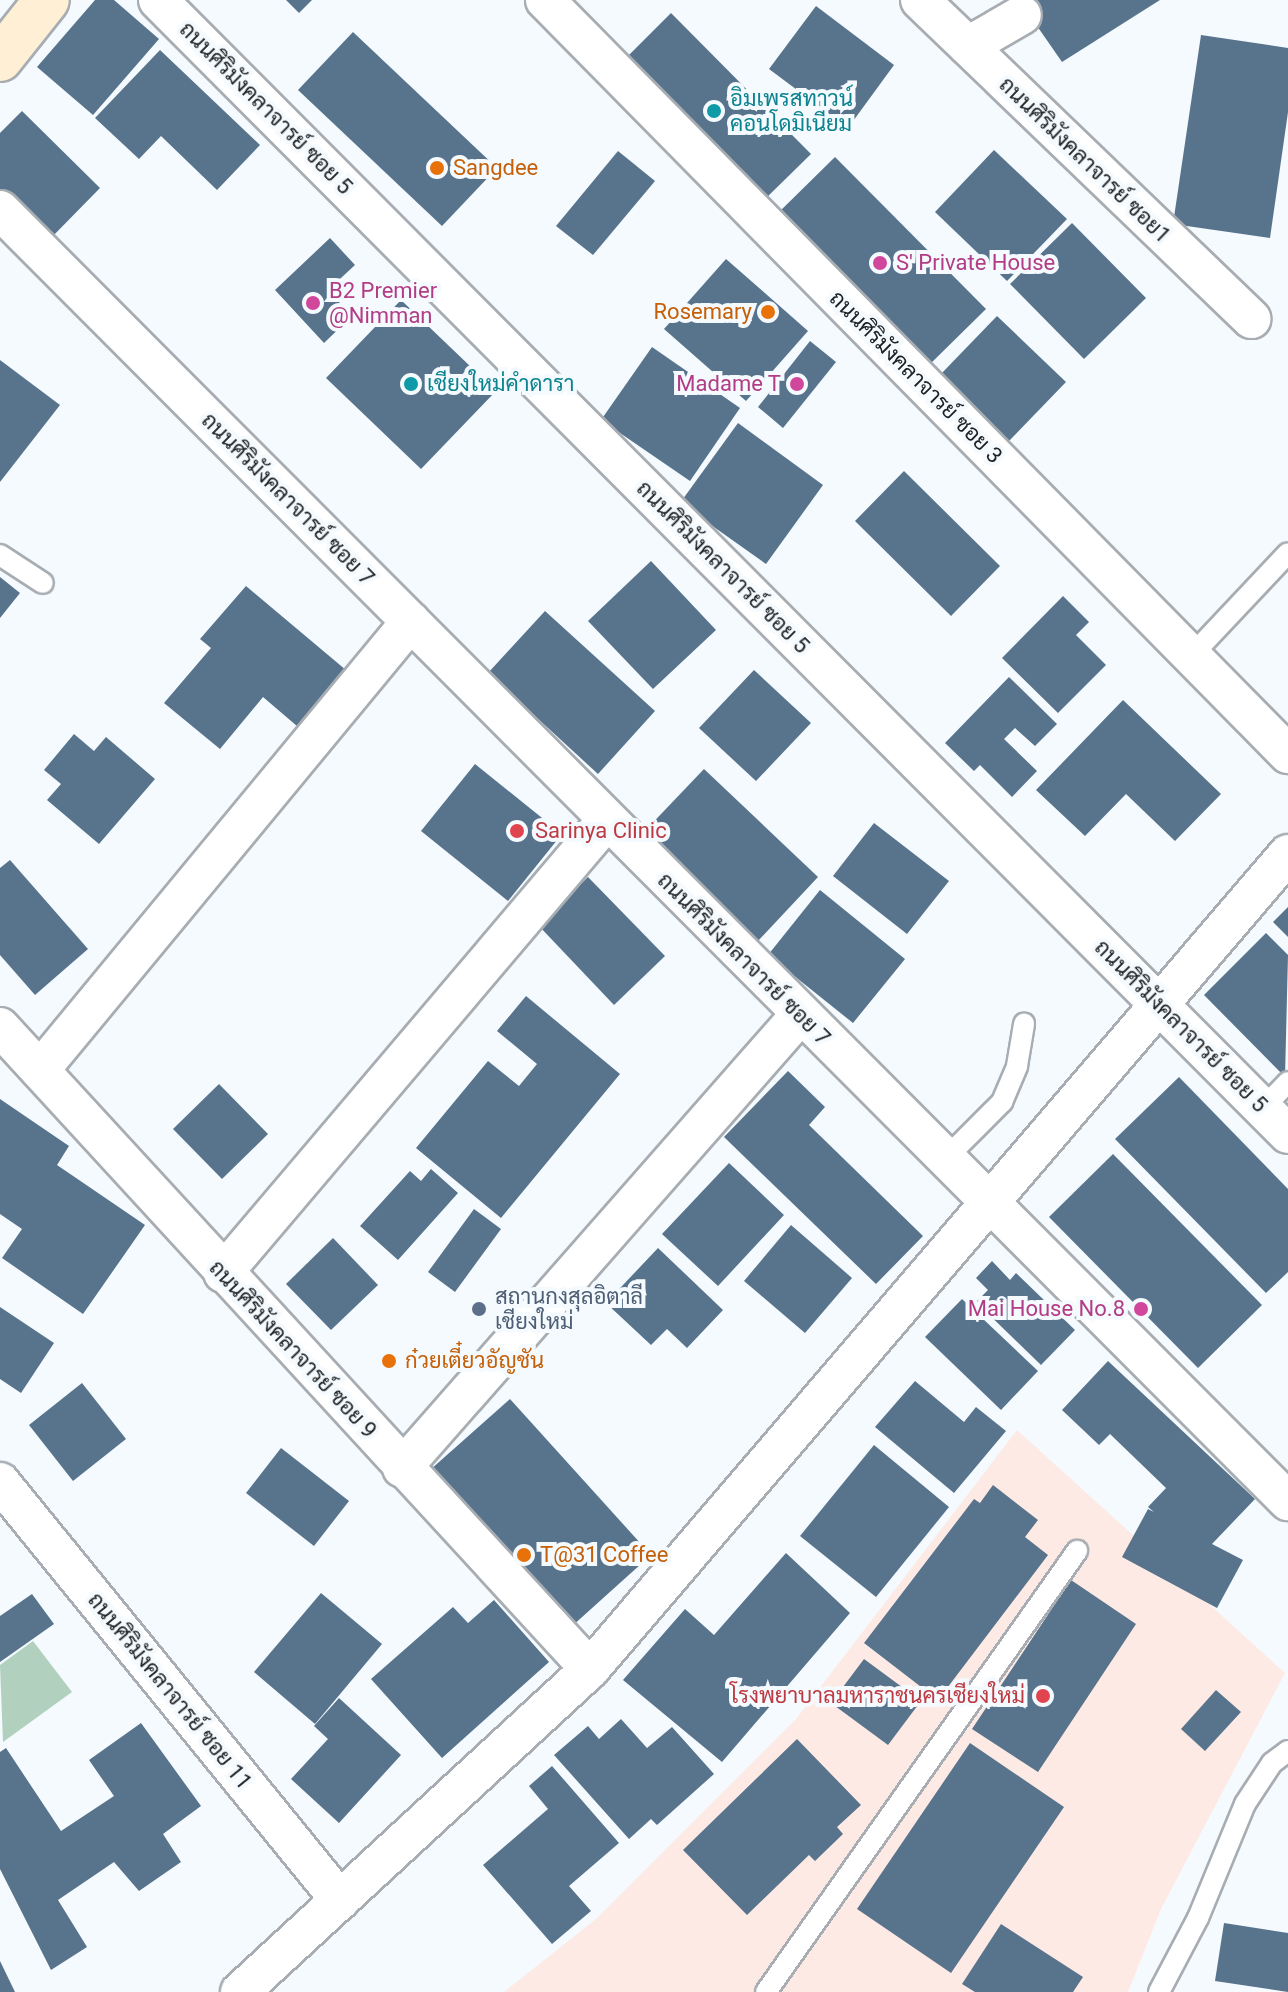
<!DOCTYPE html>
<meta charset="utf-8">
<style>
body{margin:0}
#map{position:relative;width:1288px;height:1992px;overflow:hidden;background:#f4fafe;font-family:Roboto,Sarabun,sans-serif}
div>[style]{position:absolute}
.medical>*{inset:0;background:#feeae4}
.green>*{inset:0;background:#b1d0bd}
.building>*{inset:0;background:#58738c}
.roads{filter:drop-shadow(2px 0 #a7adb2) drop-shadow(-2px 0 #a7adb2) drop-shadow(0 2px #a7adb2) drop-shadow(0 -2px #a7adb2)}
.lane>*{height:20px;margin:-10px;padding:0 10px;transform-origin:10px;border-radius:10px;background:#fff}
.street>*{height:38px;margin:-19px;padding:0 19px;transform-origin:19px;border-radius:19px;background:#fff}
.secondary>*{height:44px;margin:-22px;padding:0 22px;transform-origin:22px;border-radius:22px;background:#feefd5}
.dots>*{width:22px;height:22px;translate:-50% -50%;box-sizing:border-box;border:4px solid #f4fafe;border-radius:50%}
span{translate:-50% -50%;white-space:nowrap;text-align:center;line-height:1.15;-webkit-text-stroke:8px #f4fafe;paint-order:stroke}
.culture-label{font-size:22px;color:#0d838f}
.left{translate:0 -50%;text-align:left}
.street-label{font-size:22px;color:#1d1f21}
.food-label{font-size:22px;color:#c56008}
.right{translate:-100% -50%;text-align:right}
.hotel-label{font-size:22px;color:#b23c85}
.health-label{font-size:22px;color:#be3a42}
.service-label{font-size:22px;color:#4e5e75}
</style>
<div id="map">
<div class="medical">
<i style="clip-path:polygon(1017px 1430px,1285px 1673px,1161px 1909px,1128px 1992px,504px 1992px,596px 1919px,796px 1719px)"></i>
</div>
<div class="green">
<i style="clip-path:polygon(33px 1641px,72px 1692px,3px 1742px,0 1665px)"></i>
</div>
<div class="building">
<i style="clip-path:polygon(95px 0,114px 0,159px 39px,93px 115px,37px 67px)"></i>
<i style="clip-path:polygon(286px 0,312px 0,299px 13px)"></i>
<i style="clip-path:polygon(1019px 0,1160px 0,1062px 62px)"></i>
<i style="clip-path:polygon(816px 6px,894px 65px,848px 128px,769px 69px)"></i>
<i style="clip-path:polygon(671px 13px,811px 154px,756px 208px,617px 67px)"></i>
<i style="clip-path:polygon(353px 32px,497px 168px,442px 226px,298px 90px)"></i>
<i style="clip-path:polygon(1201px 35px,1288px 48px,1288px 112px,1270px 238px,1173px 224px)"></i>
<i style="clip-path:polygon(160px 50px,260px 145px,217px 190px,161px 136px,139px 159px,95px 118px)"></i>
<i style="clip-path:polygon(22px 111px,100px 188px,48px 241px,0 193px,0 133px)"></i>
<i style="clip-path:polygon(994px 150px,1067px 219px,1007px 281px,935px 212px)"></i>
<i style="clip-path:polygon(618px 151px,655px 181px,593px 255px,556px 226px)"></i>
<i style="clip-path:polygon(835px 157px,986px 309px,925px 369px,774px 217px)"></i>
<i style="clip-path:polygon(1072px 223px,1146px 298px,1084px 359px,1010px 284px)"></i>
<i style="clip-path:polygon(330px 238px,355px 265px,328px 290px,352px 316px,324px 343px,275px 290px)"></i>
<i style="clip-path:polygon(726px 259px,808px 331px,746px 401px,664px 329px)"></i>
<i style="clip-path:polygon(401px 300px,496px 391px,421px 469px,326px 378px)"></i>
<i style="clip-path:polygon(997px 316px,1066px 382px,1009px 441px,940px 375px)"></i>
<i style="clip-path:polygon(810px 341px,836px 362px,783px 428px,758px 407px)"></i>
<i style="clip-path:polygon(652px 347px,740px 408px,690px 481px,601px 420px)"></i>
<i style="clip-path:polygon(0 360px,60px 405px,0 482px)"></i>
<i style="clip-path:polygon(738px 423px,823px 485px,766px 564px,680px 503px)"></i>
<i style="clip-path:polygon(904px 471px,1000px 566px,951px 616px,855px 521px)"></i>
<i style="clip-path:polygon(651px 561px,716px 630px,653px 689px,588px 621px)"></i>
<i style="clip-path:polygon(0 577px,20px 593px,0 618px)"></i>
<i style="clip-path:polygon(246px 586px,359px 681px,311px 738px,263px 697px,220px 749px,164px 703px,211px 648px,200px 639px)"></i>
<i style="clip-path:polygon(1063px 596px,1089px 622px,1076px 635px,1106px 665px,1058px 713px,1002px 658px)"></i>
<i style="clip-path:polygon(545px 611px,655px 711px,598px 774px,488px 673px)"></i>
<i style="clip-path:polygon(754px 670px,811px 723px,756px 781px,699px 728px)"></i>
<i style="clip-path:polygon(1009px 677px,1057px 724px,1035px 746px,1015px 728px,1004px 739px,1037px 771px,1012px 797px,980px 765px,974px 771px,945px 743px)"></i>
<i style="clip-path:polygon(1123px 700px,1221px 794px,1175px 841px,1126px 794px,1085px 836px,1036px 790px)"></i>
<i style="clip-path:polygon(74px 734px,94px 751px,106px 737px,155px 779px,99px 844px,47px 800px,61px 784px,44px 770px)"></i>
<i style="clip-path:polygon(475px 764px,562px 834px,508px 901px,421px 831px)"></i>
<i style="clip-path:polygon(704px 769px,818px 877px,757px 942px,642px 834px)"></i>
<i style="clip-path:polygon(874px 823px,949px 881px,907px 934px,833px 876px)"></i>
<i style="clip-path:polygon(10px 860px,88px 949px,35px 995px,0 955px,0 868px)"></i>
<i style="clip-path:polygon(588px 877px,665px 956px,614px 1005px,538px 925px)"></i>
<i style="clip-path:polygon(820px 890px,905px 959px,853px 1023px,768px 955px)"></i>
<i style="clip-path:polygon(1288px 907px,1288px 937px,1273px 922px)"></i>
<i style="clip-path:polygon(1266px 933px,1288px 955px,1285px 1077px,1204px 995px)"></i>
<i style="clip-path:polygon(526px 996px,620px 1074px,501px 1218px,416px 1148px,488px 1061px,519px 1086px,537px 1064px,497px 1031px)"></i>
<i style="clip-path:polygon(788px 1071px,825px 1107px,809px 1125px,923px 1236px,876px 1284px,724px 1137px)"></i>
<i style="clip-path:polygon(1179px 1077px,1288px 1189px,1288px 1272px,1266px 1293px,1115px 1139px)"></i>
<i style="clip-path:polygon(219px 1084px,268px 1134px,222px 1179px,173px 1129px)"></i>
<i style="clip-path:polygon(0 1099px,69px 1146px,57px 1165px,145px 1225px,83px 1314px,2px 1258px,22px 1229px,0 1214px)"></i>
<i style="clip-path:polygon(1113px 1154px,1262px 1305px,1198px 1368px,1049px 1217px)"></i>
<i style="clip-path:polygon(729px 1163px,784px 1215px,718px 1286px,662px 1234px)"></i>
<i style="clip-path:polygon(431px 1169px,458px 1193px,398px 1260px,360px 1226px,410px 1171px,421px 1181px)"></i>
<i style="clip-path:polygon(474px 1209px,501px 1229px,455px 1292px,428px 1272px)"></i>
<i style="clip-path:polygon(791px 1225px,852px 1278px,805px 1333px,744px 1281px)"></i>
<i style="clip-path:polygon(333px 1238px,378px 1285px,331px 1330px,286px 1284px)"></i>
<i style="clip-path:polygon(658px 1248px,723px 1310px,687px 1348px,667px 1329px,651px 1345px,606px 1303px)"></i>
<i style="clip-path:polygon(992px 1261px,1010px 1280px,1016px 1273px,1075px 1330px,1041px 1365px,976px 1302px,988px 1290px,976px 1278px)"></i>
<i style="clip-path:polygon(962px 1299px,1038px 1371px,1001px 1410px,925px 1337px)"></i>
<i style="clip-path:polygon(0 1307px,54px 1343px,21px 1393px,0 1379px)"></i>
<i style="clip-path:polygon(1108px 1361px,1255px 1499px,1212px 1544px,1243px 1560px,1217px 1608px,1122px 1557px,1148px 1509px,1154px 1512px,1148px 1507px,1166px 1488px,1110px 1434px,1099px 1445px,1062px 1410px)"></i>
<i style="clip-path:polygon(915px 1381px,964px 1422px,976px 1407px,1006px 1431px,954px 1493px,875px 1427px)"></i>
<i style="clip-path:polygon(82px 1383px,126px 1439px,73px 1481px,29px 1425px)"></i>
<i style="clip-path:polygon(510px 1399px,651px 1555px,571px 1627px,430px 1470px)"></i>
<i style="clip-path:polygon(874px 1445px,949px 1507px,876px 1597px,800px 1536px)"></i>
<i style="clip-path:polygon(281px 1448px,349px 1501px,314px 1546px,246px 1493px)"></i>
<i style="clip-path:polygon(993px 1485px,1038px 1520px,1025px 1537px,1048px 1555px,938px 1700px,864px 1643px,974px 1499px,980px 1503px)"></i>
<i style="clip-path:polygon(786px 1553px,850px 1613px,722px 1762px,623px 1680px,685px 1609px,714px 1635px)"></i>
<i style="clip-path:polygon(1071px 1580px,1136px 1624px,1038px 1772px,972px 1729px)"></i>
<i style="clip-path:polygon(321px 1593px,382px 1644px,315px 1724px,254px 1672px)"></i>
<i style="clip-path:polygon(32px 1594px,54px 1624px,0 1662px,0 1616px)"></i>
<i style="clip-path:polygon(494px 1600px,549px 1662px,442px 1758px,371px 1679px,453px 1607px,468px 1623px)"></i>
<i style="clip-path:polygon(864px 1659px,921px 1701px,888px 1745px,831px 1703px)"></i>
<i style="clip-path:polygon(1216px 1690px,1241px 1712px,1205px 1751px,1181px 1729px)"></i>
<i style="clip-path:polygon(339px 1698px,401px 1755px,339px 1823px,291px 1779px,328px 1739px,314px 1726px)"></i>
<i style="clip-path:polygon(621px 1719px,647px 1748px,672px 1727px,714px 1774px,657px 1825px,651px 1819px,629px 1839px,554px 1755px,588px 1726px,599px 1739px)"></i>
<i style="clip-path:polygon(141px 1723px,201px 1806px,163px 1834px,181px 1862px,139px 1891px,114px 1862px,58px 1900px,87px 1947px,51px 1970px,0 1869px,0 1752px,6px 1748px,61px 1831px,114px 1796px,89px 1760px)"></i>
<i style="clip-path:polygon(797px 1739px,861px 1805px,837px 1827px,843px 1834px,815px 1861px,809px 1855px,747px 1915px,683px 1850px)"></i>
<i style="clip-path:polygon(970px 1743px,1064px 1807px,951px 1973px,857px 1909px)"></i>
<i style="clip-path:polygon(552px 1766px,619px 1843px,569px 1886px,591px 1911px,552px 1944px,483px 1865px,548px 1809px,529px 1786px)"></i>
<i style="clip-path:polygon(1224px 1923px,1288px 1933px,1288px 1992px,1215px 1981px)"></i>
<i style="clip-path:polygon(1001px 1924px,1083px 1977px,1073px 1992px,975px 1992px,962px 1984px)"></i>
<i style="clip-path:polygon(0 1961px,15px 1992px,0 1992px)"></i>
</div>
<div class="roads">
<div class="lane">
<i style="left:0;top:555px;width:51px;rotate:33.1deg"></i>
<i style="left:1191px;top:656px;width:141px;rotate:-46.7deg"></i>
<i style="left:1263px;top:1108px;width:36px;rotate:-46deg"></i>
<i style="left:945px;top:1159px;width:81px;rotate:-45deg"></i>
<i style="left:1002px;top:1102px;width:39px;rotate:-67deg"></i>
<i style="left:1017px;top:1066px;width:43px;rotate:-80.5deg"></i>
<i style="left:766px;top:1992px;width:540px;rotate:-54.81deg"></i>
<i style="left:1159px;top:1992px;width:84px;rotate:-62.2deg"></i>
<i style="left:1198px;top:1918px;width:123px;rotate:-67.6deg"></i>
<i style="left:1245px;top:1804px;width:49px;rotate:-56.6deg"></i>
<i style="left:1272px;top:1763px;width:20px;rotate:-37deg"></i>
</div>
<div class="street">
<i style="left:158px;top:0;width:1601px;rotate:45.1deg"></i>
<i style="left:545px;top:0;width:1059px;rotate:45.42deg"></i>
<i style="left:920px;top:0;width:460px;rotate:43.9deg"></i>
<i style="left:968px;top:46px;width:62px;rotate:-29.9deg"></i>
<i style="left:0;top:210px;width:1824px;rotate:45.07deg"></i>
<i style="left:0;top:1027px;width:872px;rotate:47.42deg"></i>
<i style="left:40px;top:1070px;width:582px;rotate:-50.43deg"></i>
<i style="left:223px;top:1273px;width:594px;rotate:-49.71deg"></i>
<i style="left:402px;top:1468px;width:602px;rotate:-48.71deg"></i>
<i style="left:0;top:1482px;width:539px;rotate:50.88deg"></i>
<i style="left:240px;top:1992px;width:476px;rotate:-42.7deg"></i>
<i style="left:590px;top:1669px;width:1073px;rotate:-49.42deg"></i>
</div>
<div class="secondary">
<i style="left:0;top:59px;width:75px;rotate:-51.5deg"></i>
</div>
</div>
<div class="dots">
<i style="left:714px;top:111px;background:#0f9aa8"></i>
<i style="left:437px;top:168px;background:#e8710a"></i>
<i style="left:880px;top:263px;background:#d1479c"></i>
<i style="left:313px;top:303px;background:#d1479c"></i>
<i style="left:768px;top:312px;background:#e8710a"></i>
<i style="left:411px;top:384px;background:#0f9aa8"></i>
<i style="left:797px;top:384px;background:#d1479c"></i>
<i style="left:517px;top:831px;background:#e0444e"></i>
<i style="left:479px;top:1309px;background:#5c6f8a"></i>
<i style="left:1141px;top:1309px;background:#d1479c"></i>
<i style="left:389px;top:1361px;background:#e8710a"></i>
<i style="left:524px;top:1555px;background:#e8710a"></i>
<i style="left:1043px;top:1696px;background:#e0444e"></i>
</div>
<div class="culture-label">
<span class="left" style="left:730px;top:111px">อิมเพรสทาวน์<br>คอนโดมิเนียม</span>
<span class="left" style="left:427px;top:384px">เชียงใหม่คำดารา</span>
</div>
<div class="street-label">
<span style="left:266px;top:108px;rotate:45deg">ถนนศิริมังคลาจารย์ ซอย 5</span>
<span style="left:1085px;top:160px;rotate:44deg">ถนนศิริมังคลาจารย์ ซอย1</span>
<span style="left:916px;top:377px;rotate:45deg">ถนนศิริมังคลาจารย์ ซอย 3</span>
<span style="left:288px;top:499px;rotate:45deg">ถนนศิริมังคลาจารย์ ซอย 7</span>
<span style="left:723px;top:567px;rotate:45deg">ถนนศิริมังคลาจารย์ ซอย 5</span>
<span style="left:744px;top:959px;rotate:45deg">ถนนศิริมังคลาจารย์ ซอย 7</span>
<span style="left:1181px;top:1026px;rotate:45deg">ถนนศิริมังคลาจารย์ ซอย 5</span>
<span style="left:293px;top:1349px;rotate:47deg">ถนนศิริมังคลาจารย์ ซอย 9</span>
<span style="left:170px;top:1691px;rotate:51deg">ถนนศิริมังคลาจารย์ ซอย 11</span>
</div>
<div class="food-label">
<span class="left" style="left:453px;top:168px">Sangdee</span>
<span class="right" style="left:752px;top:312px">Rosemary</span>
<span class="left" style="left:405px;top:1361px">ก๋วยเตี๋ยวอัญชัน</span>
<span class="left" style="left:540px;top:1555px">T@31 Coffee</span>
</div>
<div class="hotel-label">
<span class="left" style="left:896px;top:263px">S' Private House</span>
<span class="left" style="left:329px;top:303px">B2 Premier<br>@Nimman</span>
<span class="right" style="left:781px;top:384px">Madame T</span>
<span class="right" style="left:1125px;top:1309px">Mai House No.8</span>
</div>
<div class="health-label">
<span class="left" style="left:535px;top:831px">Sarinya Clinic</span>
<span class="right" style="left:1025px;top:1696px">โรงพยาบาลมหาราชนครเชียงใหม่</span>
</div>
<div class="service-label">
<span class="left" style="left:495px;top:1309px">สถานกงสุลอิตาลี<br>เชียงใหม่</span>
</div>
</div>
